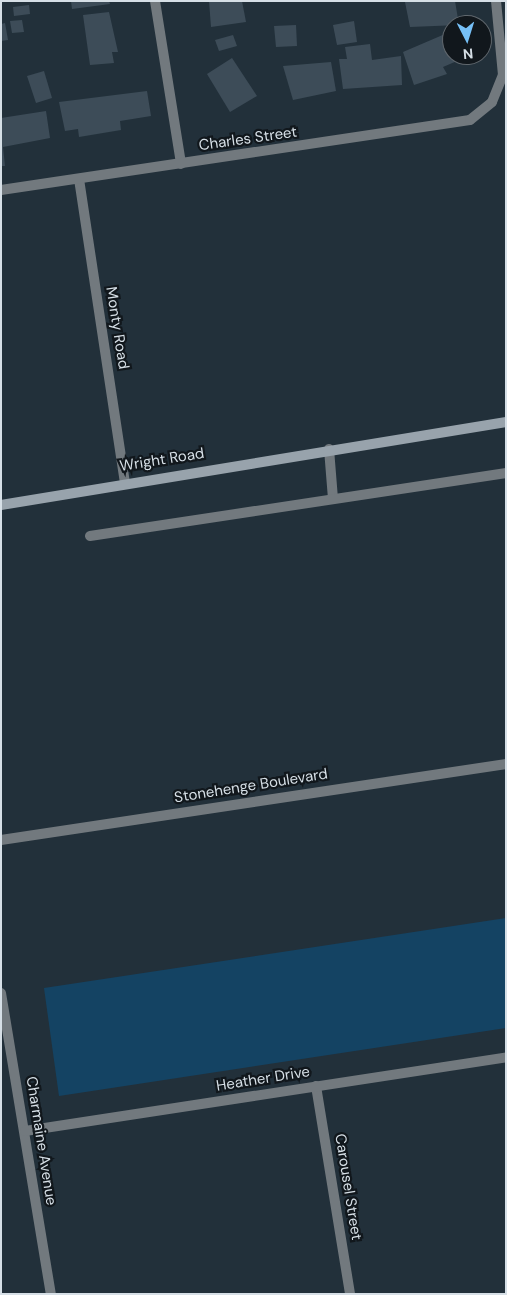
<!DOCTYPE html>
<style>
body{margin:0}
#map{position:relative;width:507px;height:1295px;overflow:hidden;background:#22303a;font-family:"DM Sans",sans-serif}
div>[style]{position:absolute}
.green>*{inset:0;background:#144363}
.building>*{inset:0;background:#3d4c58}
.lane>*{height:10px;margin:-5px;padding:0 5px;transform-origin:5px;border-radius:5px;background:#72797e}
.street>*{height:10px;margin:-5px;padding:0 5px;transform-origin:5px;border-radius:5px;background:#72797e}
.secondary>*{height:10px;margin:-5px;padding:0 5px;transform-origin:5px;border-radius:5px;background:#98a3ac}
span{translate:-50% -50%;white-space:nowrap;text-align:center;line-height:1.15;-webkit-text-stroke:4.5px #11171c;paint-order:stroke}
.street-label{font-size:15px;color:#d6dfe6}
.frame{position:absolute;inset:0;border:2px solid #d6dfe6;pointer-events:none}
.north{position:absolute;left:442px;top:15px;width:50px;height:50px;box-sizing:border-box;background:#11171c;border:1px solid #60676d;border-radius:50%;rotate:175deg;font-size:14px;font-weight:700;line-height:20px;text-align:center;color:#d6dfe6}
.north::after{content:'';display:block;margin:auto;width:18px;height:22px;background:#76c0f7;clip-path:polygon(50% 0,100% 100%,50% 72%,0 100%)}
</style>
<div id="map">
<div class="green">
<i style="clip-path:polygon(506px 918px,506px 1028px,59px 1096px,44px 988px)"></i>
</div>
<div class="building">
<i style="clip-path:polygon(71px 1px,109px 1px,110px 4px,72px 9px)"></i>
<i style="clip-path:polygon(209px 1px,242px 1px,246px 22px,211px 27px)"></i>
<i style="clip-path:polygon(431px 1px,455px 1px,459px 25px,410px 27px,405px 2px)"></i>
<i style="clip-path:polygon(29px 5px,30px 14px,14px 16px,13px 7px)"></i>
<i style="clip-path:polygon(109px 12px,118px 52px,112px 52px,114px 63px,90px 65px,83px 15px)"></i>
<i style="clip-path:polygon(22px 20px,24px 32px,12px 33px,10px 21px)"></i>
<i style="clip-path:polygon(354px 21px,357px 42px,337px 45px,333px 25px)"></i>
<i style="clip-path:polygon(5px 23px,8px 40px,1px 41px,1px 24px)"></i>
<i style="clip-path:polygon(296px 25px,297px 46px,276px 47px,274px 26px)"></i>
<i style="clip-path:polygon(452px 31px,452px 55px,457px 61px,443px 67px,447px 74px,414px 85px,403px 52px)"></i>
<i style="clip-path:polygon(233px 35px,237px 46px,219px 51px,215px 40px)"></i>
<i style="clip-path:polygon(370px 44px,372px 60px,401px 56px,402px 85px,343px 89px,339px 59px,347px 59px,345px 47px)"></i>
<i style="clip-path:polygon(232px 58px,257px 96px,230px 112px,207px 74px)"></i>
<i style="clip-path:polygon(331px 62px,336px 91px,293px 100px,283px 66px)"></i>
<i style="clip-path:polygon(44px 71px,52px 98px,36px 103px,27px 76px)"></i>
<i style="clip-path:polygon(147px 91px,151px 116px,120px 121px,121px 130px,79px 137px,78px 129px,65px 131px,59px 102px)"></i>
<i style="clip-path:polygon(46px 111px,50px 138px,3px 147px,5px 166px,1px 166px,1px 118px)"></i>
</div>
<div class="lane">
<i style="left:79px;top:179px;width:306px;rotate:81.4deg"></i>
<i style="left:329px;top:449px;width:50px;rotate:85.4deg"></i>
<i style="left:90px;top:536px;width:421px;rotate:-8.6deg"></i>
</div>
<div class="street">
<i style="left:155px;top:1px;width:165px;rotate:80.9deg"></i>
<i style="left:1px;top:190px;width:474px;rotate:-8.5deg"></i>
<i style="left:470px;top:120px;width:28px;rotate:-39deg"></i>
<i style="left:492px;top:102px;width:29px;rotate:-68deg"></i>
<i style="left:503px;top:75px;width:74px;rotate:-95.4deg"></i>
<i style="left:1px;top:840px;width:511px;rotate:-8.56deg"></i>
<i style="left:1px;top:993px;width:305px;rotate:80.6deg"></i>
<i style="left:316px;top:1086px;width:211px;rotate:80.7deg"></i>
<i style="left:25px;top:1131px;width:487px;rotate:-8.7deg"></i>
</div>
<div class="secondary">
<i style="left:1px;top:505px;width:512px;rotate:-9.33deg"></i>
</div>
<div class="street-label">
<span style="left:248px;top:139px;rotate:-8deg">Charles Street</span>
<span style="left:117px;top:328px;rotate:81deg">Monty Road</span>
<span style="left:162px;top:460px;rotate:-9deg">Wright Road</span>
<span style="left:251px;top:786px;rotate:-9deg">Stonehenge Boulevard</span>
<span style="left:263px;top:1079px;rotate:-9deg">Heather Drive</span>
<span style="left:41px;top:1141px;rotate:81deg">Charmaine Avenue</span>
<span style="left:348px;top:1187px;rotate:81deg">Carousel Street</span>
</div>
<div class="frame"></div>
<div class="north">N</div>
</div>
